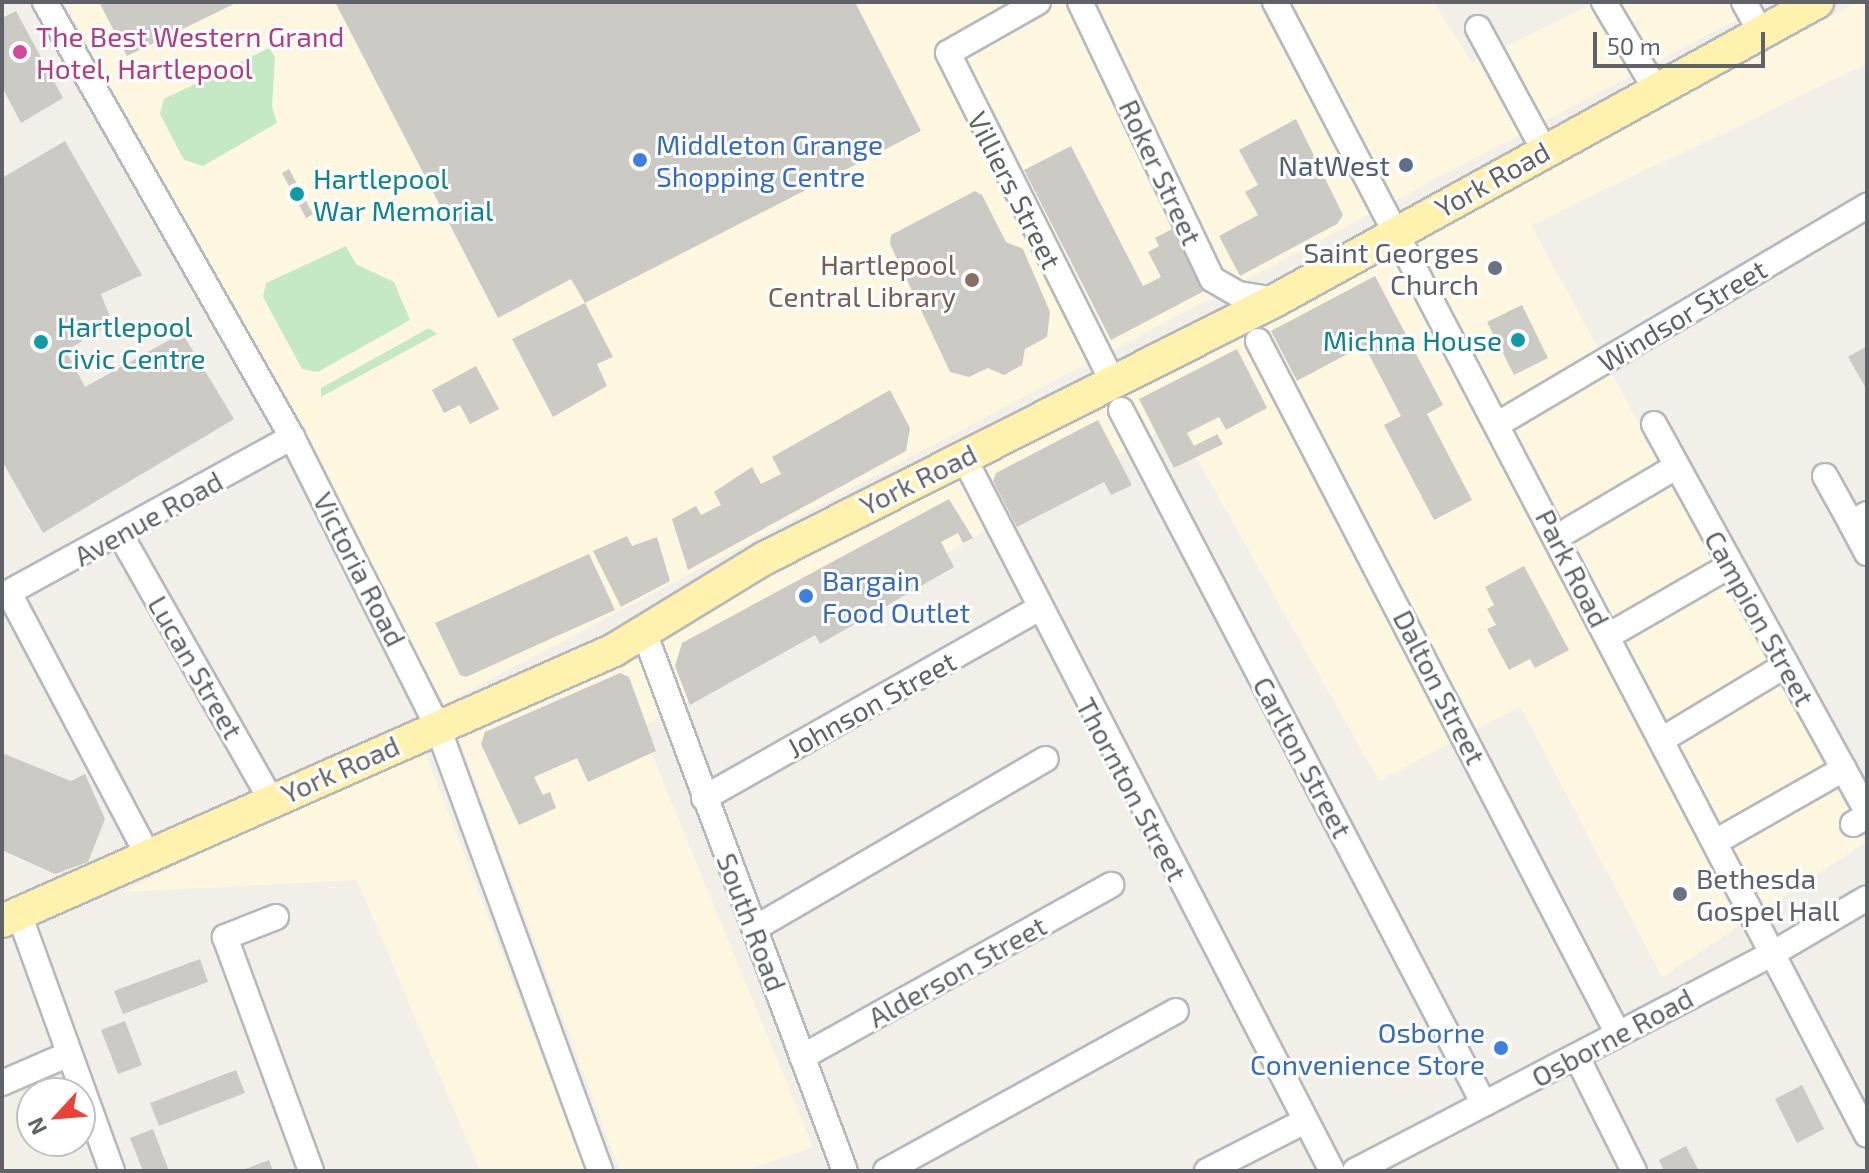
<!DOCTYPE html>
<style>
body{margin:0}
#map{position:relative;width:1869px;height:1173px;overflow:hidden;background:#f1efe8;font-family:"Exo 2",sans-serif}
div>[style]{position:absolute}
.commercial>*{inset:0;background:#fef7e0}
.green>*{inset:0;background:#c5e8c5}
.building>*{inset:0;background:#cccac5}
.roads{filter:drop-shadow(2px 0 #b5b8bc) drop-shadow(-2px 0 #b5b8bc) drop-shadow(0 2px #b5b8bc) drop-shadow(0 -2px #b5b8bc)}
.minor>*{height:24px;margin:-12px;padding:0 12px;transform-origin:12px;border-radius:12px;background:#fff}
.major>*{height:32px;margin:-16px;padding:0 16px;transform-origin:16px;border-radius:16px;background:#fff2af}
.dots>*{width:22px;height:22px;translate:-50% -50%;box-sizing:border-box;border:4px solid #fff;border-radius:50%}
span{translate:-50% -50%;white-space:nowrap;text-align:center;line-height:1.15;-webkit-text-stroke:6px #fff;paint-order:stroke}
.hotel-label{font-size:28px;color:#b23c85}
.left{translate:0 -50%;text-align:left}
.shop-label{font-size:28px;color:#366cbe}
.right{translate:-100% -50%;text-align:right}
.service-label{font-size:28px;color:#4e5e75}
.street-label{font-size:28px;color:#5f6368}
.culture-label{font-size:28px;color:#0d838f}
.worship-label{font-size:28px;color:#5b616d}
.education-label{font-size:28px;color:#785e54}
.frame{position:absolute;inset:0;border:4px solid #5f6368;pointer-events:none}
.north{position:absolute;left:16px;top:1077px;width:80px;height:80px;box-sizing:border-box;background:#fff;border:2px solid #bfc1c3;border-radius:50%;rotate:244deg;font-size:22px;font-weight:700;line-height:32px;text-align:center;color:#5f6368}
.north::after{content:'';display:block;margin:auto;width:28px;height:36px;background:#ea4335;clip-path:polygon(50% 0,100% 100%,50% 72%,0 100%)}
.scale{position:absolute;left:1593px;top:32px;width:172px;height:36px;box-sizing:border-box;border:4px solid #5f6368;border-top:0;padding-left:10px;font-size:24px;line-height:28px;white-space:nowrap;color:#5f6368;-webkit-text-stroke:6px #fff;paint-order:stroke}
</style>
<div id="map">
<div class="commercial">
<i style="clip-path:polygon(64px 2px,1434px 2px,1472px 63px,1596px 2px,1770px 2px,444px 704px)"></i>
<i style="clip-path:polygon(1857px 2px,1867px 2px,1867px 64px,1531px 225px,1866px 842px,1662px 977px,1520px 706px,1379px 781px,1176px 422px,641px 728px,813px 1147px,744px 1171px,620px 1171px,457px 733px,1255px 331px)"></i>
<i style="clip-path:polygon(424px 749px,585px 1171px,480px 1171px,357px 880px,123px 892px,275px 815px)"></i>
</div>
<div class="green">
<i style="clip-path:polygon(269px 48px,275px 57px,272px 106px,277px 123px,203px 166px,184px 160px,160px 114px,164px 99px)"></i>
<i style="clip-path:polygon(346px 246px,356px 264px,394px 282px,410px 320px,318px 372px,302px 369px,263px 297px,266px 283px)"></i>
<i style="clip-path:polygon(429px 328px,437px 334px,321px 397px,321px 388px)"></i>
</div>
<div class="building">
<i style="clip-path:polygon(99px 2px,238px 2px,127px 56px)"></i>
<i style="clip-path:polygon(335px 2px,855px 2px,921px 131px,585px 303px,571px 279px,498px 318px)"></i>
<i style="clip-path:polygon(16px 11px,63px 98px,21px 123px,2px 87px,2px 18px)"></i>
<i style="clip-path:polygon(1296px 119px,1343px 215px,1337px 224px,1240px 276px,1219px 236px,1258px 215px,1245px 192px,1258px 185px,1239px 150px)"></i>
<i style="clip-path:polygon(65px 141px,142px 275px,101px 294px,112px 322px,66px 351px,85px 387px,182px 333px,234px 419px,43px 533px,2px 461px,2px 178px)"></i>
<i style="clip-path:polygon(1071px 146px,1143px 286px,1161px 277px,1148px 252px,1159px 246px,1155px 238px,1176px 227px,1208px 289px,1111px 340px,1024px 170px)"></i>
<i style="clip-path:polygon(289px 169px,313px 214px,306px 218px,282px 173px)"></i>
<i style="clip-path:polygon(975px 191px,982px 195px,1006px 242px,1023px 249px,1050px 312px,1047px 337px,1025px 349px,1022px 365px,1004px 375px,988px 368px,969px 377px,950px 372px,890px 244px,891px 235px)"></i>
<i style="clip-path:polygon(1375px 276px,1443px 405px,1427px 414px,1472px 500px,1434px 520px,1384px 425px,1401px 416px,1364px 345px,1297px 381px,1271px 331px)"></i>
<i style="clip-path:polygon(585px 303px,613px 357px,597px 364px,607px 386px,553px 417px,512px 339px)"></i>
<i style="clip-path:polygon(1522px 305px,1548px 358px,1514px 375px,1487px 322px)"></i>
<i style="clip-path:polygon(1867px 346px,1867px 390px,1848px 357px)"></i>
<i style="clip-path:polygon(1237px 349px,1267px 408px,1226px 430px,1219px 417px,1187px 433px,1194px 446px,1217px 434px,1223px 444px,1174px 468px,1139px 399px)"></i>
<i style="clip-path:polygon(476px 366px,499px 409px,470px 424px,460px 405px,444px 413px,432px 390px)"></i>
<i style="clip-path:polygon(890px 390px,910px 428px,906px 451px,688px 570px,672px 519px,696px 506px,701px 515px,721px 505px,714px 492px,752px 467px,761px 484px,781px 474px,772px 457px)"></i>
<i style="clip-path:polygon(1098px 420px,1132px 485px,1111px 495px,1104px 482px,1017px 527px,993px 481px,996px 473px)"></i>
<i style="clip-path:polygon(949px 499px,973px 538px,963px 543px,958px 533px,941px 542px,954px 567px,820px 644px,815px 635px,690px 705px,675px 666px,682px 643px)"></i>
<i style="clip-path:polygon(627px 536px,632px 546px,657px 537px,670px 581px,621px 607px,593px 551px)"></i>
<i style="clip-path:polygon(589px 554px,615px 610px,466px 677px,460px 675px,435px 623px)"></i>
<i style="clip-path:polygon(1524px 566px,1569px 650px,1535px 668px,1530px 659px,1509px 670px,1487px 629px,1496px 625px,1487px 609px,1494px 605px,1485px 587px)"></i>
<i style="clip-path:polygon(620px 673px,629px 677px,656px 751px,588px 782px,577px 758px,534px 777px,543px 795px,550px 792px,556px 808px,519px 825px,481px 744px,485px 732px)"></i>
<i style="clip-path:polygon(2px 753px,71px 781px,85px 774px,105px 819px,88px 862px,55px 874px,2px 850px)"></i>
<i style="clip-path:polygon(200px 959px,208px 982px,123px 1014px,114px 991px)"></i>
<i style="clip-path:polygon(125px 1021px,142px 1065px,118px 1074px,101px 1030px)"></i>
<i style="clip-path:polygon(236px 1070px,245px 1093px,159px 1126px,150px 1103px)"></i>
<i style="clip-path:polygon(1802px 1085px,1824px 1129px,1797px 1143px,1775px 1099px)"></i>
<i style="clip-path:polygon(153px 1129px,169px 1171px,143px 1171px,130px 1138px)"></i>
<i style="clip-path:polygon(1686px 1146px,1699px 1171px,1664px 1171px,1659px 1160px)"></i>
<i style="clip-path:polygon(269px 1160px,273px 1171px,240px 1171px)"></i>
</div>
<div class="roads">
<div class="minor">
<i style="left:45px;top:2px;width:500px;rotate:60.41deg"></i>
<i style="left:292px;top:437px;width:322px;rotate:63.3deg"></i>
<i style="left:437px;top:725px;width:475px;rotate:69.9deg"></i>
<i style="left:1038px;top:2px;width:103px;rotate:150.5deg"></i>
<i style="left:948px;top:53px;width:370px;rotate:63.4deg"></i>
<i style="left:1080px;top:2px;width:307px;rotate:64.5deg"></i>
<i style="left:1212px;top:279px;width:30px;rotate:30deg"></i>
<i style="left:1238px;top:294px;width:38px;rotate:9deg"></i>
<i style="left:1275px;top:2px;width:1278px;rotate:62.41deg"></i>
<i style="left:1604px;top:2px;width:102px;rotate:59.4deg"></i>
<i style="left:1744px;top:2px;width:35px;rotate:61deg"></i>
<i style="left:1478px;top:28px;width:139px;rotate:61.6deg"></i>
<i style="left:1258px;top:341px;width:781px;rotate:62.55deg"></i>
<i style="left:1121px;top:410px;width:783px;rotate:62.39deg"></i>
<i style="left:1498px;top:424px;width:429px;rotate:-30.6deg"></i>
<i style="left:1654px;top:424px;width:431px;rotate:61.2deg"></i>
<i style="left:963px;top:456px;width:805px;rotate:62.7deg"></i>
<i style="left:1825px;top:476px;width:54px;rotate:61deg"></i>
<i style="left:1867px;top:514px;width:18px;rotate:151deg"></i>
<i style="left:1851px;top:523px;width:34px;rotate:62deg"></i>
<i style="left:120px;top:534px;width:306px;rotate:60.4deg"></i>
<i style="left:1557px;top:537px;width:138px;rotate:-30.5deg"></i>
<i style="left:9px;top:593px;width:297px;rotate:62.1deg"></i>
<i style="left:2px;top:596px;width:331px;rotate:-28.7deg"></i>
<i style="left:644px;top:632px;width:575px;rotate:69.55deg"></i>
<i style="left:1608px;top:636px;width:142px;rotate:-30deg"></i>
<i style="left:1663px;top:739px;width:144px;rotate:-31deg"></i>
<i style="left:704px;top:798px;width:384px;rotate:-29.5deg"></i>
<i style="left:1853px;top:824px;width:16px;rotate:-30deg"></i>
<i style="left:1717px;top:841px;width:146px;rotate:-29.6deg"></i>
<i style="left:19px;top:914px;width:273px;rotate:70.1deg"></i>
<i style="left:276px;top:917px;width:55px;rotate:158.6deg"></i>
<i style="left:225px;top:937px;width:249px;rotate:69.8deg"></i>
<i style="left:757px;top:927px;width:334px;rotate:-30.2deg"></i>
<i style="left:802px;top:1057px;width:354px;rotate:-29.1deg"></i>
<i style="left:1577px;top:1057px;width:127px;rotate:63.4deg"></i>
<i style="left:2px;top:1083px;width:73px;rotate:-23.4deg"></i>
<i style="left:886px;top:1171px;width:331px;rotate:-28.9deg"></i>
<i style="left:1207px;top:1171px;width:110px;rotate:-27deg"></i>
<i style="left:1355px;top:1171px;width:470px;rotate:-27.5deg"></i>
<i style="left:1772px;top:954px;width:110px;rotate:-30.5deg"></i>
</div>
<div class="major">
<i style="left:2px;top:921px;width:669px;rotate:-23.88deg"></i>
<i style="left:614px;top:650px;width:177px;rotate:-31.4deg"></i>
<i style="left:765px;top:558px;width:572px;rotate:-26.79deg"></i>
<i style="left:1276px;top:300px;width:618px;rotate:-28.85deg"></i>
</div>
</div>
<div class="dots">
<i style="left:20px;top:52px;background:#d1479c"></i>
<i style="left:640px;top:160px;background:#3f7fe0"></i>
<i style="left:1406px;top:165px;background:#5c6f8a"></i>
<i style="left:297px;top:194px;background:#0f9aa8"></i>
<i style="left:1495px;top:268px;background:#6b7280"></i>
<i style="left:972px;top:280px;background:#8d6e63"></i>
<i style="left:1518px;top:340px;background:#0f9aa8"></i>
<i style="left:41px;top:342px;background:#0f9aa8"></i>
<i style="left:806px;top:596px;background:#3f7fe0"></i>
<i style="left:1680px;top:894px;background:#6b7280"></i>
<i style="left:1501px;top:1048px;background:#3f7fe0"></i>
</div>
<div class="hotel-label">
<span class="left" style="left:36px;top:52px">The Best Western Grand<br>Hotel, Hartlepool</span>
</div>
<div class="shop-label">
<span class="left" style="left:656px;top:160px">Middleton Grange<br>Shopping Centre</span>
<span class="left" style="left:822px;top:596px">Bargain<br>Food Outlet</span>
<span class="right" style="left:1485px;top:1048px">Osborne<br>Convenience Store</span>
</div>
<div class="service-label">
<span class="right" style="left:1390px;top:165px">NatWest</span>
</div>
<div class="street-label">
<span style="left:1161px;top:172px;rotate:65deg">Roker Street</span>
<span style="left:1492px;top:179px;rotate:-29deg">York Road</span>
<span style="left:1015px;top:190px;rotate:63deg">Villiers Street</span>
<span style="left:1682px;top:315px;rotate:-31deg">Windsor Street</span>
<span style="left:918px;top:479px;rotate:-26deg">York Road</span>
<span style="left:148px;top:518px;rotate:-29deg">Avenue Road</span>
<span style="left:1573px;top:568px;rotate:63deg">Park Road</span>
<span style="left:360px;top:569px;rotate:63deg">Victoria Road</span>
<span style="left:1760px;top:618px;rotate:61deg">Campion Street</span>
<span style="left:196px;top:667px;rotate:60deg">Lucan Street</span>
<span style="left:1440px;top:687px;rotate:63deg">Dalton Street</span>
<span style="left:871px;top:704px;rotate:-29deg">Johnson Street</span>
<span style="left:1303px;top:757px;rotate:62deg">Carlton Street</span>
<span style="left:340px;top:769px;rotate:-24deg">York Road</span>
<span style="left:1132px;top:789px;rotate:62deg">Thornton Street</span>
<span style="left:752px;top:922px;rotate:69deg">South Road</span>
<span style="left:957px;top:971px;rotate:-29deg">Alderson Street</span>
<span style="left:1612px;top:1037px;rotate:-28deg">Osborne Road</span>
</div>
<div class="culture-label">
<span class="left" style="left:313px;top:194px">Hartlepool<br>War Memorial</span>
<span class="left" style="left:57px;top:342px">Hartlepool<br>Civic Centre</span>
<span class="right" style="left:1502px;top:340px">Michna House</span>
</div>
<div class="worship-label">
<span class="right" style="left:1479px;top:268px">Saint Georges<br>Church</span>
<span class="left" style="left:1696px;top:894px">Bethesda<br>Gospel Hall</span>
</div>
<div class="education-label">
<span class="right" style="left:956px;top:280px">Hartlepool<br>Central Library</span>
</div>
<div class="frame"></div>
<div class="north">N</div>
<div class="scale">50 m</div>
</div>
